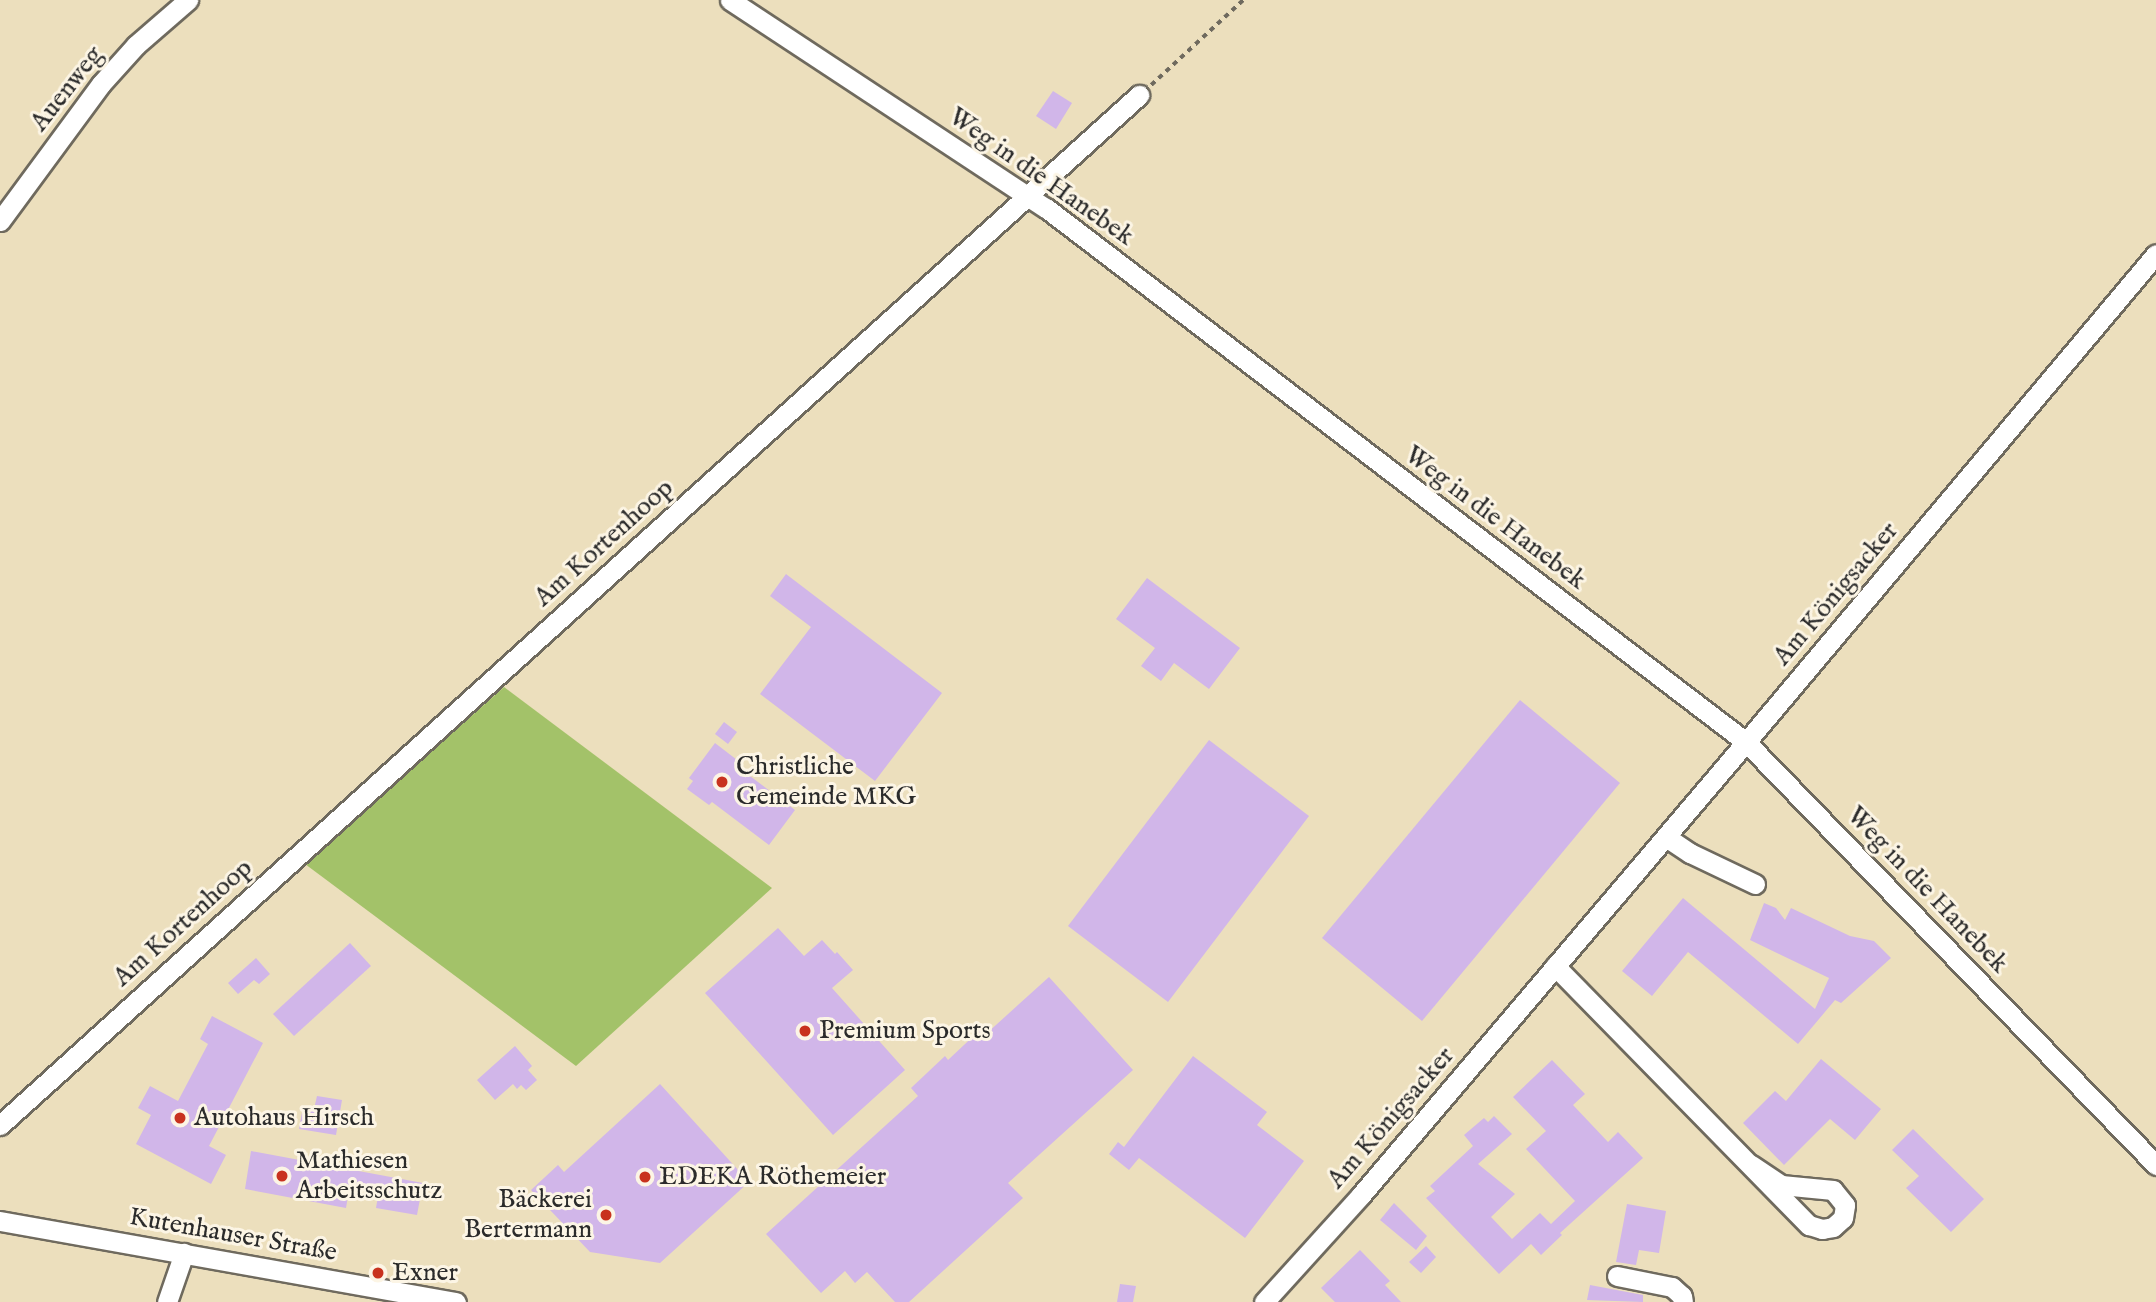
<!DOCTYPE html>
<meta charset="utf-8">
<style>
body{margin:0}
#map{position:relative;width:2156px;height:1302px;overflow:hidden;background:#ecdfbd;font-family:"IM FELL English",serif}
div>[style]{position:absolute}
.green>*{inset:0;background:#a3c269}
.building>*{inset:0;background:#d1b6e9}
.path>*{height:3.5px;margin-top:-1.75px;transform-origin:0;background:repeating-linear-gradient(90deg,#6f6a5e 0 5px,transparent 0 10px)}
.roads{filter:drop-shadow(2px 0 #6f6a5e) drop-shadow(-2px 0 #6f6a5e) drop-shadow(0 2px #6f6a5e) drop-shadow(0 -2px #6f6a5e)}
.minor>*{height:19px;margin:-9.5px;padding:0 9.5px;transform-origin:9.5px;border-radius:9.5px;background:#fff}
.dots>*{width:19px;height:19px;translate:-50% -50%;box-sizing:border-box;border:4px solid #fcf5e5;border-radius:50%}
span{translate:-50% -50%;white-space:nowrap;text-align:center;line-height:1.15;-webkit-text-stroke:6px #fcf5e5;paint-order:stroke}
.street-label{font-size:26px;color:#2b2b2b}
.poi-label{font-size:26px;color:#2b2b2b}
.left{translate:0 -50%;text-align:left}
.right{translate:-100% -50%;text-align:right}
</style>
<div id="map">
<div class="green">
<i style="clip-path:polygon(504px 687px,772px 888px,576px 1066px,305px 864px)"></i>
</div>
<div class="building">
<i style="clip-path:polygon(1053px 91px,1072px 103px,1056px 129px,1036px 116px)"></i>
<i style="clip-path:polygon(786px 574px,942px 693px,875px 781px,760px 694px,811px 627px,770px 596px)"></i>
<i style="clip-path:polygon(1147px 578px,1240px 648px,1209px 689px,1174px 663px,1161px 681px,1141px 666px,1155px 648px,1116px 619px)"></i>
<i style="clip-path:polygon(1520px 700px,1620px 783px,1422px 1021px,1322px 938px)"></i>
<i style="clip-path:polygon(724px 722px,737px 732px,728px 744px,715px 734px)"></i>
<i style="clip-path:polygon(1209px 740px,1309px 816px,1168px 1002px,1068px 926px)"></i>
<i style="clip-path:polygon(715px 743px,741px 763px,738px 767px,795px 810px,769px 845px,712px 802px,709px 805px,687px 789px,693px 781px,689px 778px)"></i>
<i style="clip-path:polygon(1683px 898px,1815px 1009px,1829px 978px,1750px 940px,1764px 903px,1776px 908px,1785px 920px,1791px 908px,1850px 936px,1874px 941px,1891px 958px,1841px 1003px,1835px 1000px,1798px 1044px,1688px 952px,1652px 996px,1622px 971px)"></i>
<i style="clip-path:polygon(778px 928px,804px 956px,822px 940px,835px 954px,837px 952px,853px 970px,832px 988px,905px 1070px,833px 1135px,705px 993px)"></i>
<i style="clip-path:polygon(350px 943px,371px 966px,294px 1036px,273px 1014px)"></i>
<i style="clip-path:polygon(256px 958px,270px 974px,259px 984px,254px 980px,238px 994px,228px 983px)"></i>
<i style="clip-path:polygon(1049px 977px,1133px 1070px,1008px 1183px,1023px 1198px,909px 1302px,895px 1302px,867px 1272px,855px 1283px,845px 1271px,821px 1293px,766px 1234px,918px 1096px,911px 1088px,945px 1056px,948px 1060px,981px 1029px,986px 1034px)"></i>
<i style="clip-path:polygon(212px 1016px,263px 1043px,209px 1146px,226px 1155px,211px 1184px,136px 1144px,151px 1115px,138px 1108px,150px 1086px,178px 1101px,208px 1044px,200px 1039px)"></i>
<i style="clip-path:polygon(515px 1046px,532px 1066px,528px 1070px,537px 1080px,526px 1090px,521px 1085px,517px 1089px,513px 1084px,495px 1100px,477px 1080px)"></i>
<i style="clip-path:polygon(1193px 1056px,1267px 1112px,1257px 1125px,1304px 1161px,1245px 1238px,1139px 1158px,1129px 1170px,1109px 1154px,1118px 1142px,1124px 1147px)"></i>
<i style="clip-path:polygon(1821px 1059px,1881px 1109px,1855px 1140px,1830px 1119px,1784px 1165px,1743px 1123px,1775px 1091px,1786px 1101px)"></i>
<i style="clip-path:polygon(1552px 1060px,1585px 1094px,1573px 1105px,1608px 1142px,1618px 1132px,1643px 1158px,1560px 1233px,1562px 1235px,1541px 1255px,1531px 1244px,1499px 1274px,1426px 1198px,1435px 1191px,1430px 1186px,1473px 1146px,1464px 1135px,1484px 1118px,1488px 1122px,1494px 1116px,1512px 1134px,1478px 1164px,1515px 1194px,1491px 1217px,1512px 1239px,1540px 1213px,1551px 1224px,1575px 1201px,1526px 1149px,1546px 1131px,1513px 1097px)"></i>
<i style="clip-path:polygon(660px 1084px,749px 1182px,660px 1263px,590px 1252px,531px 1190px,558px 1165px,564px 1172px)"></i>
<i style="clip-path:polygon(317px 1096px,342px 1100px,336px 1135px,299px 1129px,303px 1107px,314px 1109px)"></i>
<i style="clip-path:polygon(1913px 1129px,1984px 1199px,1951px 1232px,1906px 1188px,1919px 1176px,1892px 1150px)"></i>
<i style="clip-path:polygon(251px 1151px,423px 1183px,417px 1215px,376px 1208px,379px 1190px,350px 1184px,346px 1208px,245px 1189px)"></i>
<i style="clip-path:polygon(1394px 1203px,1427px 1236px,1416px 1250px,1380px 1220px)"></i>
<i style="clip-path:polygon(1627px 1204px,1666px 1211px,1659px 1253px,1639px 1250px,1636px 1265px,1616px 1262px)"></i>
<i style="clip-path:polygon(1426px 1246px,1436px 1257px,1421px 1273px,1409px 1262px)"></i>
<i style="clip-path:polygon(1360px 1250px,1390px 1281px,1385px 1285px,1401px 1302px,1335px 1302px,1321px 1288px)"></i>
<i style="clip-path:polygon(1120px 1284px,1136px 1286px,1133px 1302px,1117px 1302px)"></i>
<i style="clip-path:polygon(1590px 1285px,1643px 1295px,1643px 1302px,1587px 1300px)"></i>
</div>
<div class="path">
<i style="left:1151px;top:85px;width:125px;rotate:-42.7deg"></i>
</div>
<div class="roads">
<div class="minor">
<i style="left:730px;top:0;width:378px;rotate:33.4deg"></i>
<i style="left:1046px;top:208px;width:880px;rotate:37.34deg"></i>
<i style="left:1746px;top:742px;width:589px;rotate:45.89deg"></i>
<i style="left:0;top:221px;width:170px;rotate:-53.6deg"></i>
<i style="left:101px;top:84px;width:52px;rotate:-48.1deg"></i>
<i style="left:136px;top:45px;width:69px;rotate:-40.9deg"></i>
<i style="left:1666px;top:837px;width:29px;rotate:34deg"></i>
<i style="left:1690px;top:853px;width:72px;rotate:25.5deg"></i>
<i style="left:1555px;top:966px;width:363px;rotate:45.6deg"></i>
<i style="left:1809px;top:1225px;width:14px;rotate:17deg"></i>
<i style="left:1822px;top:1229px;width:11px;rotate:-10deg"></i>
<i style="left:1833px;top:1227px;width:13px;rotate:-42deg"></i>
<i style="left:1843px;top:1218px;width:13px;rotate:-81deg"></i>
<i style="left:1845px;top:1205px;width:19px;rotate:-129deg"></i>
<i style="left:1833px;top:1190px;width:52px;rotate:-174.5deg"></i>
<i style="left:1781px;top:1185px;width:36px;rotate:-146deg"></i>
<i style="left:0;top:1125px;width:1536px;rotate:-42.12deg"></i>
<i style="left:0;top:1221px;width:463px;rotate:10.1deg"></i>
<i style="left:1617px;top:1276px;width:56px;rotate:11.3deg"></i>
<i style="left:1672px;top:1287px;width:13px;rotate:42deg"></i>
<i style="left:1682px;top:1296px;width:6px;rotate:81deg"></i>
<i style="left:167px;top:1302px;width:52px;rotate:-70.9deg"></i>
<i style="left:1264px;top:1302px;width:144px;rotate:-47.8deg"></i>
<i style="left:1361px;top:1195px;width:595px;rotate:-49.64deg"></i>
<i style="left:1746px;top:742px;width:637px;rotate:-49.96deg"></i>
</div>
</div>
<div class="dots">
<i style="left:722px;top:782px;background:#c8321e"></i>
<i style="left:805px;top:1031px;background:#c8321e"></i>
<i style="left:180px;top:1118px;background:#c8321e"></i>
<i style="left:282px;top:1176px;background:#c8321e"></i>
<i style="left:645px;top:1177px;background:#c8321e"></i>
<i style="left:606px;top:1215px;background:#c8321e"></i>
<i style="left:378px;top:1273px;background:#c8321e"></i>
</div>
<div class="street-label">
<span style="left:67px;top:89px;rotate:-52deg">Auenweg</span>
<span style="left:1041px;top:177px;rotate:35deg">Weg in die Hanebek</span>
<span style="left:1495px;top:518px;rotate:37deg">Weg in die Hanebek</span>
<span style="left:604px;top:543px;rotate:-42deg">Am Kortenhoop</span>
<span style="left:1836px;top:594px;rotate:-50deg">Am Königsacker</span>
<span style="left:1927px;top:890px;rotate:46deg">Weg in die Hanebek</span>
<span style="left:183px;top:923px;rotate:-42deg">Am Kortenhoop</span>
<span style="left:1391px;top:1118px;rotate:-49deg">Am Königsacker</span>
<span style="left:233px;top:1235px;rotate:10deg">Kutenhauser Straße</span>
</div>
<div class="poi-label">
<span class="left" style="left:736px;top:782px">Christliche<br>Gemeinde MKG</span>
<span class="left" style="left:819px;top:1031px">Premium Sports</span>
<span class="left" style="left:194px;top:1118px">Autohaus Hirsch</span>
<span class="left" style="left:296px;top:1176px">Mathiesen<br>Arbeitsschutz</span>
<span class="left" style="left:659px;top:1177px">EDEKA Röthemeier</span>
<span class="right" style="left:592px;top:1215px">Bäckerei<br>Bertermann</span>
<span class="left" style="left:392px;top:1273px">Exner</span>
</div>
</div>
